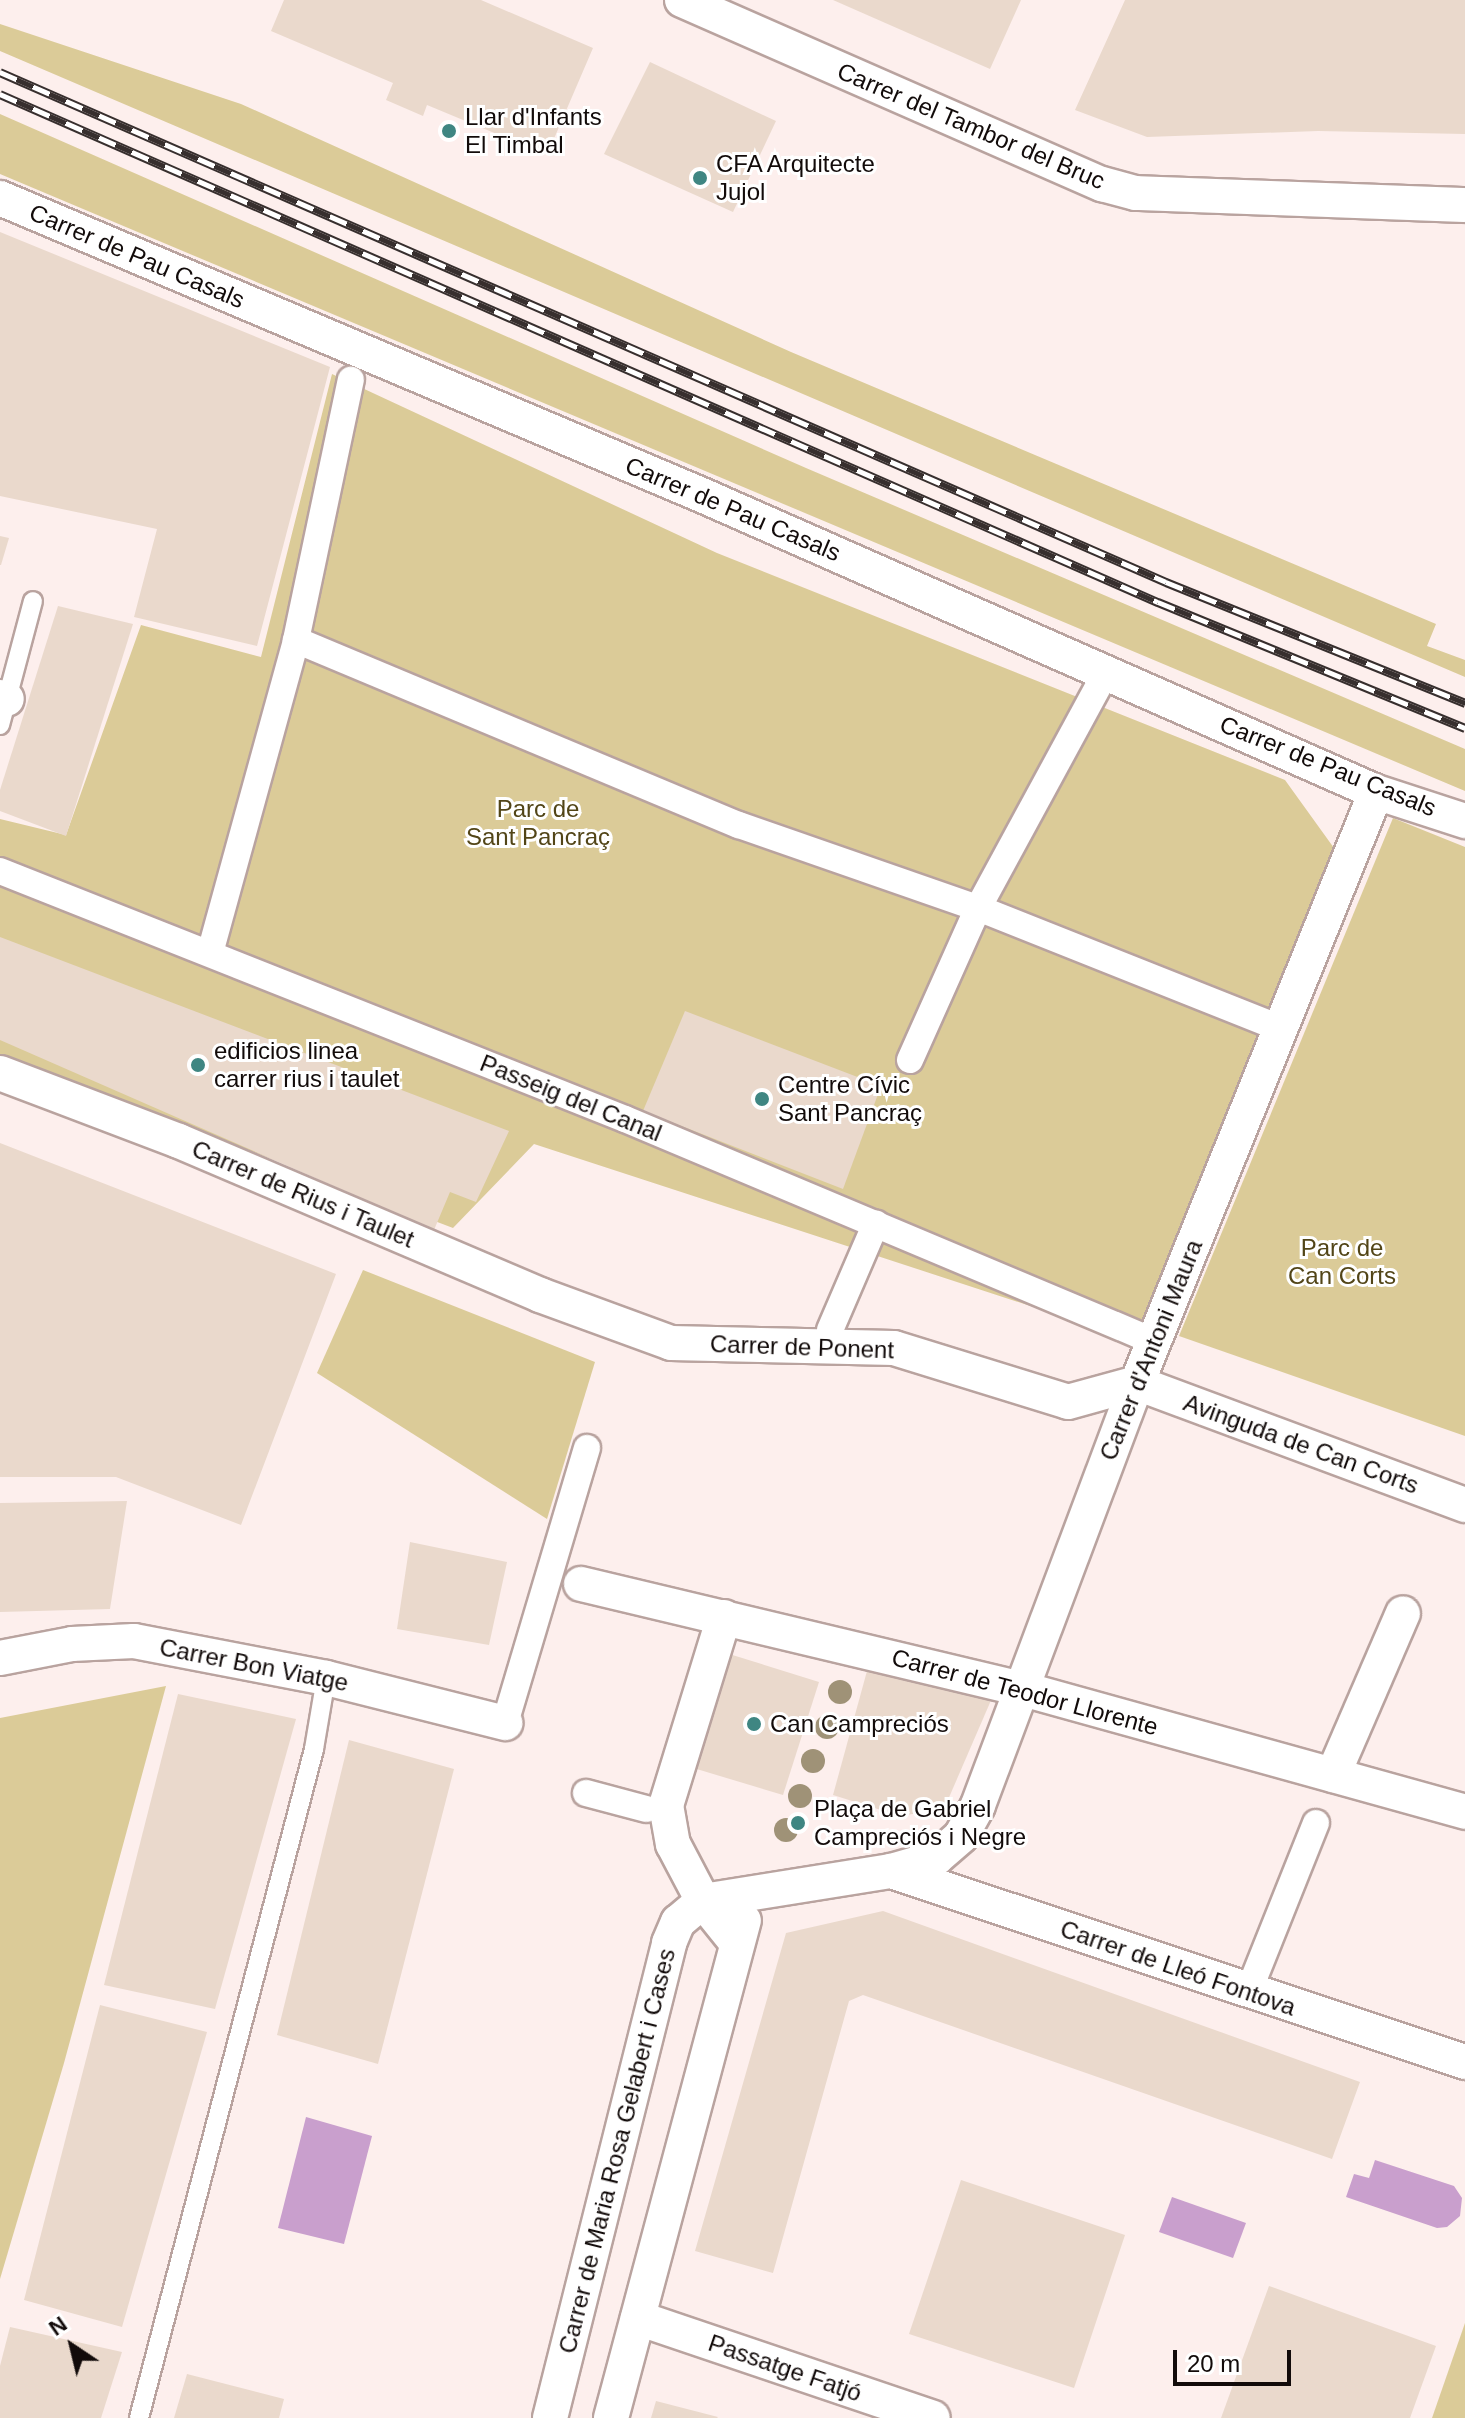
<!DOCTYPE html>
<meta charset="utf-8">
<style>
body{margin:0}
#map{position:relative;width:1465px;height:2418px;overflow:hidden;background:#fdefed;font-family:Arial,sans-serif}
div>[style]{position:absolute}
.green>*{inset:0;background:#dbcb98}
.water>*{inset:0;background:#c99fcd}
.building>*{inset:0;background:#ead9cc}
.roads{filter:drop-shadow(2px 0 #b9a39f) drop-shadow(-2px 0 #b9a39f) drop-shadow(0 2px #b9a39f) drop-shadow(0 -2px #b9a39f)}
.service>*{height:18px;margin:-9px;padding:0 9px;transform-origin:9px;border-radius:9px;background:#fff}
.pedestrian>*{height:26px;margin:-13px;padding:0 13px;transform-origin:13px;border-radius:13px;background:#fff}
.minor>*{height:34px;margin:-17px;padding:0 17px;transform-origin:17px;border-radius:17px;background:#fff}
.rail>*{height:9px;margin-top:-4.5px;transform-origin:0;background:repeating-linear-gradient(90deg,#fff 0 18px,#372f2e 0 36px);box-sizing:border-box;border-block:2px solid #372f2e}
.trees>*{width:24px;height:24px;margin:-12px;border-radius:50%;background:#9f9277}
.dots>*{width:22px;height:22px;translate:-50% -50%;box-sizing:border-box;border:4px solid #fff;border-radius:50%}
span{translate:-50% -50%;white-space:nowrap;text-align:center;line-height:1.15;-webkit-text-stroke:6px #fff;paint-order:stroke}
.poi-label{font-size:24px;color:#120b0a}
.left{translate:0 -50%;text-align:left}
.street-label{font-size:24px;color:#120b0a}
.park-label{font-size:24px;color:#524517}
.north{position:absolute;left:32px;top:2306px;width:80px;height:80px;-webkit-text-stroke:6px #fff;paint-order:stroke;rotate:325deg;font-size:22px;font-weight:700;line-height:32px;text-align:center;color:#120b0a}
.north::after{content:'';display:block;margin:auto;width:28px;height:36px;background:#120b0a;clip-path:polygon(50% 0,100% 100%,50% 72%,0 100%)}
.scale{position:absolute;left:1173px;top:2350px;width:118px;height:36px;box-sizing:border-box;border:4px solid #120b0a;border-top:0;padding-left:10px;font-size:24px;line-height:28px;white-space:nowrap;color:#120b0a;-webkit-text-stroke:6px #fff;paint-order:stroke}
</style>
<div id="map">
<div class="green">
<i style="clip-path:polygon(0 24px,241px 104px,791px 352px,1436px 624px,1427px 646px,1465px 660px,1465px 677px,0 51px)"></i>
<i style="clip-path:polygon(0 114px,806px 468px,1465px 749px,1465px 791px,0 174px)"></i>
<i style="clip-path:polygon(332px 374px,717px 553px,1285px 780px,1339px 855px,1141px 1342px,534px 1144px,453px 1228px,0 1055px,0 819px,66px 835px,141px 625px,261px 657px)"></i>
<i style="clip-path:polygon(1393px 818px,1465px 847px,1465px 1436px,1179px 1336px)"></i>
<i style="clip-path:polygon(363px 1270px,595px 1362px,547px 1519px,317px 1373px)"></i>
<i style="clip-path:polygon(166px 1686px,64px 2063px,0 2279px,0 1718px)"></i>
<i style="clip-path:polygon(1465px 2323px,1465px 2418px,1432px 2418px)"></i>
</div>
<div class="water">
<i style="clip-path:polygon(306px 2117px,372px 2136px,344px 2244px,278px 2228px)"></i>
<i style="clip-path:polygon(1375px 2160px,1454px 2186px,1462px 2198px,1460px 2216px,1447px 2227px,1437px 2228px,1346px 2197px,1354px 2174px,1369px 2178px)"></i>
<i style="clip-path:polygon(1172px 2197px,1246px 2223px,1233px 2258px,1159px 2232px)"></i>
</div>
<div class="building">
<i style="clip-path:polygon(284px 0,481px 0,593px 48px,547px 155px,427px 105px,423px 116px,386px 100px,393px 83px,271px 31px)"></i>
<i style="clip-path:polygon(833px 0,1021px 0,990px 69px)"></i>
<i style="clip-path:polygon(1125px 0,1465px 0,1465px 134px,1318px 131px,1147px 137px,1075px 110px)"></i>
<i style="clip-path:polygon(650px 62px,776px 121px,733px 212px,604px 154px)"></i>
<i style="clip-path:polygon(0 232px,330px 367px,257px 646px,134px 617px,157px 529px,0 496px)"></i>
<i style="clip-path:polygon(0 536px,9px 538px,1px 565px,0 565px)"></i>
<i style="clip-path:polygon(58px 606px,133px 624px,66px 836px,0 811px,0 790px)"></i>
<i style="clip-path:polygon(0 937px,509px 1131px,476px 1202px,450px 1192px,434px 1230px,0 1040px)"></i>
<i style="clip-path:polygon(685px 1011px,881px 1086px,843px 1189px,643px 1111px)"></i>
<i style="clip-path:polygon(0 1143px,336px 1274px,241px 1525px,116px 1477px,0 1477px)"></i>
<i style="clip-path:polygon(127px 1501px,110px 1609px,0 1612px,0 1503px)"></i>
<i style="clip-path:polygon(410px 1542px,507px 1562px,489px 1645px,397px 1629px)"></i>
<i style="clip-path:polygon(726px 1653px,819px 1682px,783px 1795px,690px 1767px)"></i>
<i style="clip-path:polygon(867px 1671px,992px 1698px,944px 1809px,900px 1816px,833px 1795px)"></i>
<i style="clip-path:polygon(178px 1694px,296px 1719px,215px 2009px,104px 1985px)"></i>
<i style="clip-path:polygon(349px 1740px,454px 1769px,378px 2064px,277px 2035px)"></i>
<i style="clip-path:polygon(883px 1911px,1360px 2082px,1332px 2159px,863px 1995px,849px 2001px,773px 2273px,695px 2251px,786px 1933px)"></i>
<i style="clip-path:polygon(100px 2005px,207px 2032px,122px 2327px,24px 2300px)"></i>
<i style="clip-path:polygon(961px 2180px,1125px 2235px,1074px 2388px,909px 2334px)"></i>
<i style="clip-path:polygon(1269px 2286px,1436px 2346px,1410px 2418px,1221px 2418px)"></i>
<i style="clip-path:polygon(10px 2327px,122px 2352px,101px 2418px,0 2418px,0 2366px)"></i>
<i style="clip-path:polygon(187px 2374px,284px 2399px,279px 2418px,174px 2418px)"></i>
<i style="clip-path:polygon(656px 2401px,718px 2417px,717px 2418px,651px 2418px)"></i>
</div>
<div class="roads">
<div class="service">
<i style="left:0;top:725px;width:128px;rotate:-75.1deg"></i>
<i style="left:139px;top:2418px;width:692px;rotate:-75.34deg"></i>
<i style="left:314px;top:1749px;width:72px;rotate:-80.4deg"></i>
</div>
<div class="pedestrian">
<i style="left:296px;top:640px;width:480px;rotate:22.7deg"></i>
<i style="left:739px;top:825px;width:253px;rotate:19.2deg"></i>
<i style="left:978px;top:908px;width:325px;rotate:21.7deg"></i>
<i style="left:0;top:871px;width:672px;rotate:21.64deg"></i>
<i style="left:625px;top:1119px;width:558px;rotate:22.79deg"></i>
<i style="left:210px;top:953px;width:325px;rotate:-74.6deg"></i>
<i style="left:296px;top:640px;width:266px;rotate:-78.1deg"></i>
<i style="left:910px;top:1060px;width:167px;rotate:-65.9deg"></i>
<i style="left:978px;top:908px;width:251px;rotate:-61.5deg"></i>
<i style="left:830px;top:1330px;width:116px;rotate:-66.7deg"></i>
<i style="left:505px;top:1723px;width:287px;rotate:-73.4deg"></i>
<i style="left:586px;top:1793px;width:62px;rotate:14.9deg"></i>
<i style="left:1248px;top:1993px;width:183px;rotate:-68.2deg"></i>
</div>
<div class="minor">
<i style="left:682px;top:0;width:459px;rotate:23.7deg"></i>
<i style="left:1102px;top:184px;width:35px;rotate:15deg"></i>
<i style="left:1136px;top:193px;width:329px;rotate:2.1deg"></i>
<i style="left:0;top:198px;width:764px;rotate:22.94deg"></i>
<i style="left:704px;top:496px;width:734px;rotate:23.77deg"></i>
<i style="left:1376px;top:792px;width:94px;rotate:18deg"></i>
<i style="left:0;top:697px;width:7px;rotate:16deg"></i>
<i style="left:0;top:1073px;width:191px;rotate:20.8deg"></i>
<i style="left:179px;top:1141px;width:392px;rotate:23.1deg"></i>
<i style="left:540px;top:1295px;width:140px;rotate:20.1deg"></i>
<i style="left:671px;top:1343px;width:223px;rotate:1.3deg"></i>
<i style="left:894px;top:1348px;width:182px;rotate:17.2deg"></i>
<i style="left:1068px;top:1402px;width:72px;rotate:-15.4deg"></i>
<i style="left:1137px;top:1383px;width:350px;rotate:20.4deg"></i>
<i style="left:581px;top:1584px;width:450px;rotate:13.4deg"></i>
<i style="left:1019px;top:1688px;width:463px;rotate:15.5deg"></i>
<i style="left:724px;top:1617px;width:197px;rotate:107.1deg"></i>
<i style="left:666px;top:1805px;width:40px;rotate:80deg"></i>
<i style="left:673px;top:1844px;width:64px;rotate:62.2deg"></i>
<i style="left:703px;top:1901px;width:190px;rotate:-9.1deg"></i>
<i style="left:891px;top:1871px;width:47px;rotate:-16.1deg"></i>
<i style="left:936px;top:1858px;width:33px;rotate:-41deg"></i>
<i style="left:961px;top:1836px;width:35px;rotate:-61deg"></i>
<i style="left:978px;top:1805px;width:451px;rotate:-69.4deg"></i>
<i style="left:1137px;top:1383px;width:637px;rotate:-67.98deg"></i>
<i style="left:0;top:1658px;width:73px;rotate:-11deg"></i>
<i style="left:72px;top:1644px;width:62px;rotate:-2.8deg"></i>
<i style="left:134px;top:1641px;width:196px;rotate:10.9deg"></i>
<i style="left:326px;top:1678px;width:185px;rotate:14.1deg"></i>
<i style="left:1333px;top:1775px;width:176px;rotate:-66.6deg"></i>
<i style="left:891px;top:1871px;width:605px;rotate:18.4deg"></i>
<i style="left:638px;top:2318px;width:311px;rotate:18.7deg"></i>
<i style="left:550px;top:2418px;width:490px;rotate:-75.9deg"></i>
<i style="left:669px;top:1943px;width:23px;rotate:-67deg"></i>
<i style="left:678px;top:1922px;width:33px;rotate:-40deg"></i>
<i style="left:703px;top:1901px;width:53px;rotate:51.2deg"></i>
<i style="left:611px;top:2418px;width:515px;rotate:-75.05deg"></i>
</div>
</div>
<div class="rail">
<i style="left:0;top:72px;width:1273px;rotate:23.62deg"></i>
<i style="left:1166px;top:582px;width:323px;rotate:22deg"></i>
<i style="left:0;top:94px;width:1265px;rotate:23.69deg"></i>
<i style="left:1158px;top:602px;width:332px;rotate:22.3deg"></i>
</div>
<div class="trees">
<i style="left:840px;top:1692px"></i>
<i style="left:827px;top:1727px"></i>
<i style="left:813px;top:1761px"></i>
<i style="left:800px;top:1796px"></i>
<i style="left:786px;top:1830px"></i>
</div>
<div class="dots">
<i style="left:449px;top:131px;background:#3f8682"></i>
<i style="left:700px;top:178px;background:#3f8682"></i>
<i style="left:198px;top:1065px;background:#3f8682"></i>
<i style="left:762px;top:1099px;background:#3f8682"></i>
<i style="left:754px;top:1724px;background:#3f8682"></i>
<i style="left:798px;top:1823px;background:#3f8682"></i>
</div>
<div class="poi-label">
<span class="left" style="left:465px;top:131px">Llar d'Infants<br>El Timbal</span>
<span class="left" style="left:716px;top:178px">CFA Arquitecte<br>Jujol</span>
<span class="left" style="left:214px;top:1065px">edificios linea<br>carrer rius i taulet</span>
<span class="left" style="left:778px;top:1099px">Centre Cívic<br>Sant Pancraç</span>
<span class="left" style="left:770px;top:1724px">Can Campreciós</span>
<span class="left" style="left:814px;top:1823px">Plaça de Gabriel<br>Campreciós i Negre</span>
</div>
<div class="street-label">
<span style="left:971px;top:126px;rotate:23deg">Carrer del Tambor del Bruc</span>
<span style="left:137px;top:256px;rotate:23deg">Carrer de Pau Casals</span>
<span style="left:733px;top:509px;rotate:23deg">Carrer de Pau Casals</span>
<span style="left:1328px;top:766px;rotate:22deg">Carrer de Pau Casals</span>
<span style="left:571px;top:1098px;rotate:22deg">Passeig del Canal</span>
<span style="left:303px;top:1194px;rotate:23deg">Carrer de Rius i Taulet</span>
<span style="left:802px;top:1347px;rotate:2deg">Carrer de Ponent</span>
<span style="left:1151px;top:1350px;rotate:-68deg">Carrer d'Antoni Maura</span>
<span style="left:1301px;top:1444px;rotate:20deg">Avinguda de Can Corts</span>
<span style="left:254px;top:1665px;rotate:11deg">Carrer Bon Viatge</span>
<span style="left:1025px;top:1692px;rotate:15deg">Carrer de Teodor Llorente</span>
<span style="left:1178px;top:1968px;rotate:19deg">Carrer de Lleó Fontova</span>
<span style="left:617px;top:2151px;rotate:-76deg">Carrer de Maria Rosa Gelabert i Cases</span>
<span style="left:785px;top:2368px;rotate:19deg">Passatge Fatjó</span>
</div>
<div class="park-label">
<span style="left:538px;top:823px">Parc de<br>Sant Pancraç</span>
<span style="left:1342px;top:1262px">Parc de<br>Can Corts</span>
</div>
<div class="north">N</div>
<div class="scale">20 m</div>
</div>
